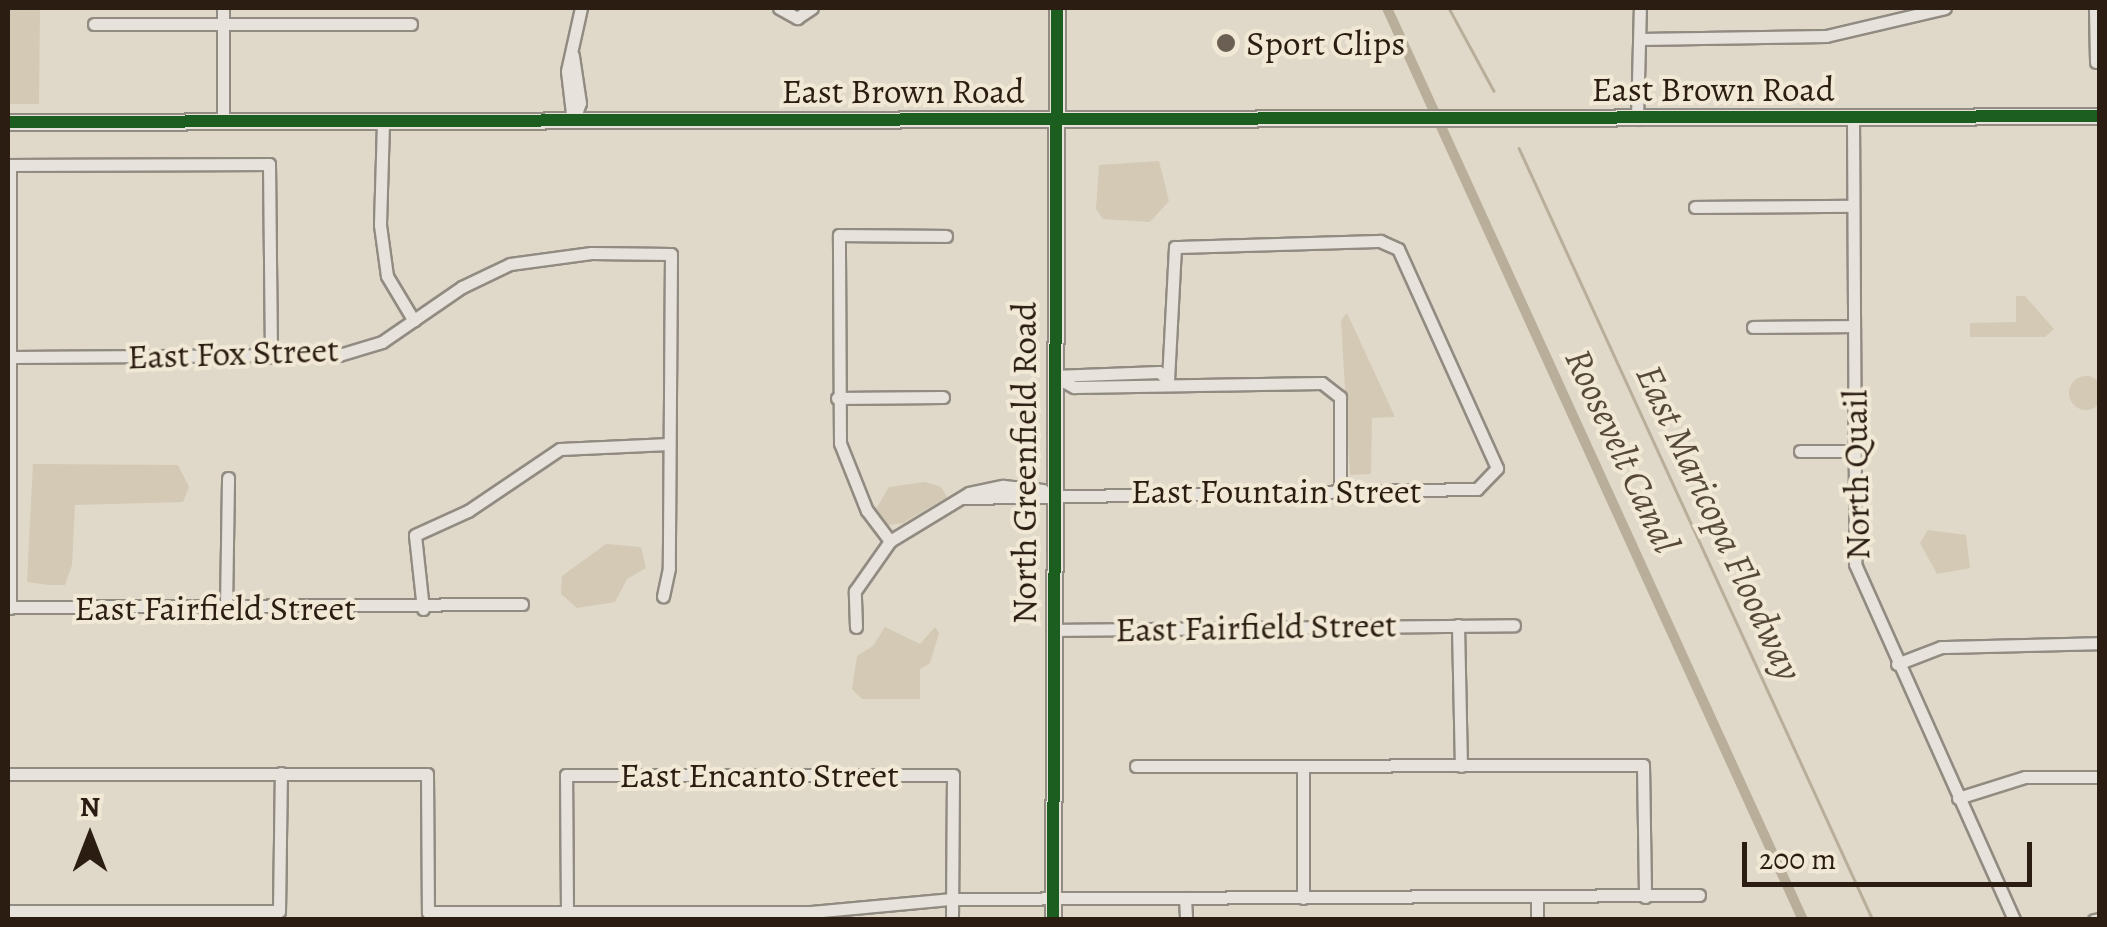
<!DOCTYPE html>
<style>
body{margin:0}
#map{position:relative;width:2107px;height:927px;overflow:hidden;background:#e0d9c9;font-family:Alegreya,serif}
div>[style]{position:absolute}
.green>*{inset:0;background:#d3c9b4}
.round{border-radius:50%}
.stream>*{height:2.5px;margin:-1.25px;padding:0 1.25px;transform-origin:1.25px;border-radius:1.25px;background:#b9ae99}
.canal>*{height:10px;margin:-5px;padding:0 5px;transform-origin:5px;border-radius:5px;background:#b9ae99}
.roads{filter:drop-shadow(2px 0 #918b82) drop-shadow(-2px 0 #918b82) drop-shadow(0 2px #918b82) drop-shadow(0 -2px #918b82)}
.minor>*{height:11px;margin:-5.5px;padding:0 5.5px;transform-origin:5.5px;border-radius:5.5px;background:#e7e3dc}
.secondary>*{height:15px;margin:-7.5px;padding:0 7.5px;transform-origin:7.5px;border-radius:7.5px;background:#e7e3dc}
.cycleway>*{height:12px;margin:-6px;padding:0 6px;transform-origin:6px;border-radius:6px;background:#1b5e20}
.dots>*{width:28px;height:28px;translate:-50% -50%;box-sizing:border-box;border:5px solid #f1e9d6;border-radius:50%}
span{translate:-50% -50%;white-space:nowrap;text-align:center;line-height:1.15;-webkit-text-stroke:8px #f1e9d6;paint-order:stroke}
.poi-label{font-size:35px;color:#2b1d12}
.left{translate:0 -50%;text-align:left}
.street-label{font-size:35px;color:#2b1d12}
.water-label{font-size:38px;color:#57493a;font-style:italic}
.frame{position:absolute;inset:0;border:10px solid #2b1d12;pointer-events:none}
.north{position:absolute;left:40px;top:787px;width:100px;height:100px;-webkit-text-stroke:8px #f1e9d6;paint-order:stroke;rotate:0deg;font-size:28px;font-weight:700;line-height:40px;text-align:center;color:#2b1d12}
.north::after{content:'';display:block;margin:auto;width:35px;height:45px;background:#2b1d12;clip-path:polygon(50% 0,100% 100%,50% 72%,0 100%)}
.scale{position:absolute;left:1742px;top:842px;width:290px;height:45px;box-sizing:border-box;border:5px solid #2b1d12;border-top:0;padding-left:12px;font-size:30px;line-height:35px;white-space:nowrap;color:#2b1d12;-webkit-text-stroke:8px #f1e9d6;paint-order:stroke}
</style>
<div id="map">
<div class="green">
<i style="clip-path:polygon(8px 8px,40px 8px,39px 104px,8px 104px)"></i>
<i style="clip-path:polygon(1159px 161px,1169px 201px,1150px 222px,1103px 219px,1096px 209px,1099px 165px)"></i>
<i style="clip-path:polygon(2016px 296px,2025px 296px,2054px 329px,2045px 337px,1970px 337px,1970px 323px,2016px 322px)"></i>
<i style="clip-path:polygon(1347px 313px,1395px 417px,1372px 418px,1371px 474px,1350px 475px,1341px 320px)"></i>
<i class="round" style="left:2069px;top:376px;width:34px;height:34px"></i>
<i style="clip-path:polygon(33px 464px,178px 465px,189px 487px,183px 502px,75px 505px,72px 565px,65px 585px,49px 585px,27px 582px)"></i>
<i style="clip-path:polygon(925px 482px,941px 487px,947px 497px,903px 523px,888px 525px,876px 509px,889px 487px)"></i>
<i style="clip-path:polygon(1928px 530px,1966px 535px,1970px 568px,1937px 574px,1920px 543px)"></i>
<i style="clip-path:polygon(606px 544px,641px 547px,646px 568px,627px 579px,615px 602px,577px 608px,561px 594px,562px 576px)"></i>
<i style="clip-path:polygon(885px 627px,920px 644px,935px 627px,939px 633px,930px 663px,920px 669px,920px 699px,862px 699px,852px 689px,857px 656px,873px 646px)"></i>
</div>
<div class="stream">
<i style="left:1449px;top:8px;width:94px;rotate:61.5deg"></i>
<i style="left:1519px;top:148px;width:849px;rotate:65.37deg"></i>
</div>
<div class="canal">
<i style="left:1387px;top:8px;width:1002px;rotate:65.48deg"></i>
</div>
<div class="roads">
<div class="minor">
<i style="left:223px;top:8px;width:114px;rotate:90deg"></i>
<i style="left:779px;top:8px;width:21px;rotate:29deg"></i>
<i style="left:797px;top:18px;width:18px;rotate:-34deg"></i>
<i style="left:2095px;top:8px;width:54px;rotate:88.9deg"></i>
<i style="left:94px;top:24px;width:317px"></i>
<i style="left:1640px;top:39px;width:186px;rotate:-0.9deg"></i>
<i style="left:1826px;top:36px;width:122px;rotate:-13.2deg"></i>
<i style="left:1853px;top:118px;width:446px;rotate:89.7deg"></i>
<i style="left:1855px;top:564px;width:390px;rotate:65.9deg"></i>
<i style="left:1637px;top:119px;width:111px;rotate:-88.5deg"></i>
<i style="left:573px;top:122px;width:51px;rotate:-96.7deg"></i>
<i style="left:567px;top:71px;width:65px;rotate:-77.5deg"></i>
<i style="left:573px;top:122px;width:20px;rotate:-70deg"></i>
<i style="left:580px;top:103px;width:48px;rotate:-98.5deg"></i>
<i style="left:383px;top:123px;width:102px;rotate:91.7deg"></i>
<i style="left:380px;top:225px;width:51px;rotate:82.2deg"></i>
<i style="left:387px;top:276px;width:52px;rotate:59deg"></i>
<i style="left:1695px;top:207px;width:158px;rotate:-0.4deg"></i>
<i style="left:1753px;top:327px;width:101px;rotate:-0.6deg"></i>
<i style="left:12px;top:357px;width:327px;rotate:-0.4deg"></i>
<i style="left:339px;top:355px;width:45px;rotate:-16.8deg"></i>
<i style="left:382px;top:342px;width:97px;rotate:-34.5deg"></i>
<i style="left:462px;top:287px;width:53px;rotate:-25.6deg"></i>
<i style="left:510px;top:264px;width:82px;rotate:-7.7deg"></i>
<i style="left:591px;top:253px;width:80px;rotate:0.7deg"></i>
<i style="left:671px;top:254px;width:314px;rotate:90.4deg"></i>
<i style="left:669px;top:568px;width:29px;rotate:102deg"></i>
<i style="left:1054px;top:376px;width:23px;rotate:29deg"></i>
<i style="left:1074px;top:387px;width:248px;rotate:-0.9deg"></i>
<i style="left:1322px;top:383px;width:23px;rotate:38deg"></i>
<i style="left:1340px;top:397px;width:93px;rotate:90deg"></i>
<i style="left:1054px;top:376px;width:105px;rotate:-2.2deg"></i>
<i style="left:1159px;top:372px;width:12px;rotate:42deg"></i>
<i style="left:837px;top:398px;width:106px;rotate:-0.5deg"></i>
<i style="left:1800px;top:451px;width:53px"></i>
<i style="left:964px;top:498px;width:513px;rotate:-1.01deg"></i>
<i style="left:1477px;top:489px;width:29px;rotate:-46deg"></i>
<i style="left:1497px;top:468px;width:240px;rotate:-114.3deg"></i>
<i style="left:1398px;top:249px;width:20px;rotate:-156deg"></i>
<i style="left:1380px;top:241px;width:205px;rotate:178.3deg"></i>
<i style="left:1175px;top:247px;width:133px;rotate:93deg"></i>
<i style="left:890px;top:541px;width:38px;rotate:-127deg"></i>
<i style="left:867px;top:511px;width:73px;rotate:-111.7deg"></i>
<i style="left:840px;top:443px;width:208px;rotate:-90.3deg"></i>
<i style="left:839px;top:235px;width:107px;rotate:0.5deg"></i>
<i style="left:8px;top:607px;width:514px;rotate:-0.33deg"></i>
<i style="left:10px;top:608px;width:443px;rotate:-90deg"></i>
<i style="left:10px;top:165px;width:259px;rotate:-0.2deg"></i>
<i style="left:269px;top:164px;width:193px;rotate:89.4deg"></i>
<i style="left:226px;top:608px;width:130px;rotate:-89.1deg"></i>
<i style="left:423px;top:609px;width:74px;rotate:-96.2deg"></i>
<i style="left:415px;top:535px;width:58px;rotate:-24.4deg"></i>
<i style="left:468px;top:511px;width:111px;rotate:-34deg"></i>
<i style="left:560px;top:449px;width:109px;rotate:-2.6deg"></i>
<i style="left:1458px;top:625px;width:141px;rotate:88.8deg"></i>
<i style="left:856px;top:627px;width:36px;rotate:-92deg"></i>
<i style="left:855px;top:591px;width:61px;rotate:-55deg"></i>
<i style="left:890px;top:541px;width:92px;rotate:-31.3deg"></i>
<i style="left:969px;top:493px;width:35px;rotate:-12deg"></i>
<i style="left:1003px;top:486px;width:40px;rotate:5.7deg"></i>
<i style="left:1054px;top:630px;width:460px;rotate:-0.6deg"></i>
<i style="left:1897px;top:664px;width:47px;rotate:-21.1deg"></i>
<i style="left:1941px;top:647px;width:159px;rotate:-1.4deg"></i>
<i style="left:1136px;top:766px;width:507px;rotate:-0.11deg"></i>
<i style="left:1643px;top:765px;width:132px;rotate:89.1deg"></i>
<i style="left:1303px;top:766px;width:132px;rotate:90deg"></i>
<i style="left:8px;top:774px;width:419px"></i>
<i style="left:427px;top:774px;width:138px;rotate:89.6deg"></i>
<i style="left:428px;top:912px;width:383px"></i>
<i style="left:811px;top:912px;width:142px;rotate:-5.3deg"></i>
<i style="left:952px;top:899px;width:747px;rotate:-0.31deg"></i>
<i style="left:1958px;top:798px;width:70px;rotate:-17.4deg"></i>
<i style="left:2025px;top:777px;width:75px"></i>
<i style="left:1537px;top:897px;width:23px;rotate:90deg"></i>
<i style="left:1185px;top:898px;width:22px;rotate:87deg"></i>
<i style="left:8px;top:911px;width:271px"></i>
<i style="left:279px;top:911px;width:138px;rotate:-89.2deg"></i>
<i style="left:567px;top:912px;width:137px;rotate:-90.4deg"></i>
<i style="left:566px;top:775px;width:387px"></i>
<i style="left:953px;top:775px;width:145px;rotate:90.4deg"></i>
<i style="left:2094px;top:920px;width:6px;rotate:-9deg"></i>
</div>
<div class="secondary">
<i style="left:8px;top:122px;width:2092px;rotate:-0.16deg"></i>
<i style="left:1053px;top:920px;width:912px;rotate:-89.75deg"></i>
</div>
</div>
<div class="cycleway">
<i style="left:8px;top:122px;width:2092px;rotate:-0.16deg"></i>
<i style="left:1053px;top:920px;width:912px;rotate:-89.75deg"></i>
</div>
<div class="dots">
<i style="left:1226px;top:43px;background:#6a5f52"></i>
</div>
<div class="poi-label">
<span class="left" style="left:1246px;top:43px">Sport Clips</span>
</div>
<div class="street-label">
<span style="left:1713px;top:89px">East Brown Road</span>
<span style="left:903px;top:91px">East Brown Road</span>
<span style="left:233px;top:353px;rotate:-2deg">East Fox Street</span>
<span style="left:1024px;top:463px;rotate:-90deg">North Greenfield Road</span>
<span style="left:1856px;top:475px;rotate:-91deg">North Quail</span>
<span style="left:1276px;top:491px">East Fountain Street</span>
<span style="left:215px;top:608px">East Fairfield Street</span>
<span style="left:1256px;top:627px;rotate:-1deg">East Fairfield Street</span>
<span style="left:759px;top:775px">East Encanto Street</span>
</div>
<div class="water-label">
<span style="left:1622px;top:451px;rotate:65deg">Roosevelt Canal</span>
<span style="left:1719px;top:523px;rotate:65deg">East Maricopa Floodway</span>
</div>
<div class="frame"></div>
<div class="north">N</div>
<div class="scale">200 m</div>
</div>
